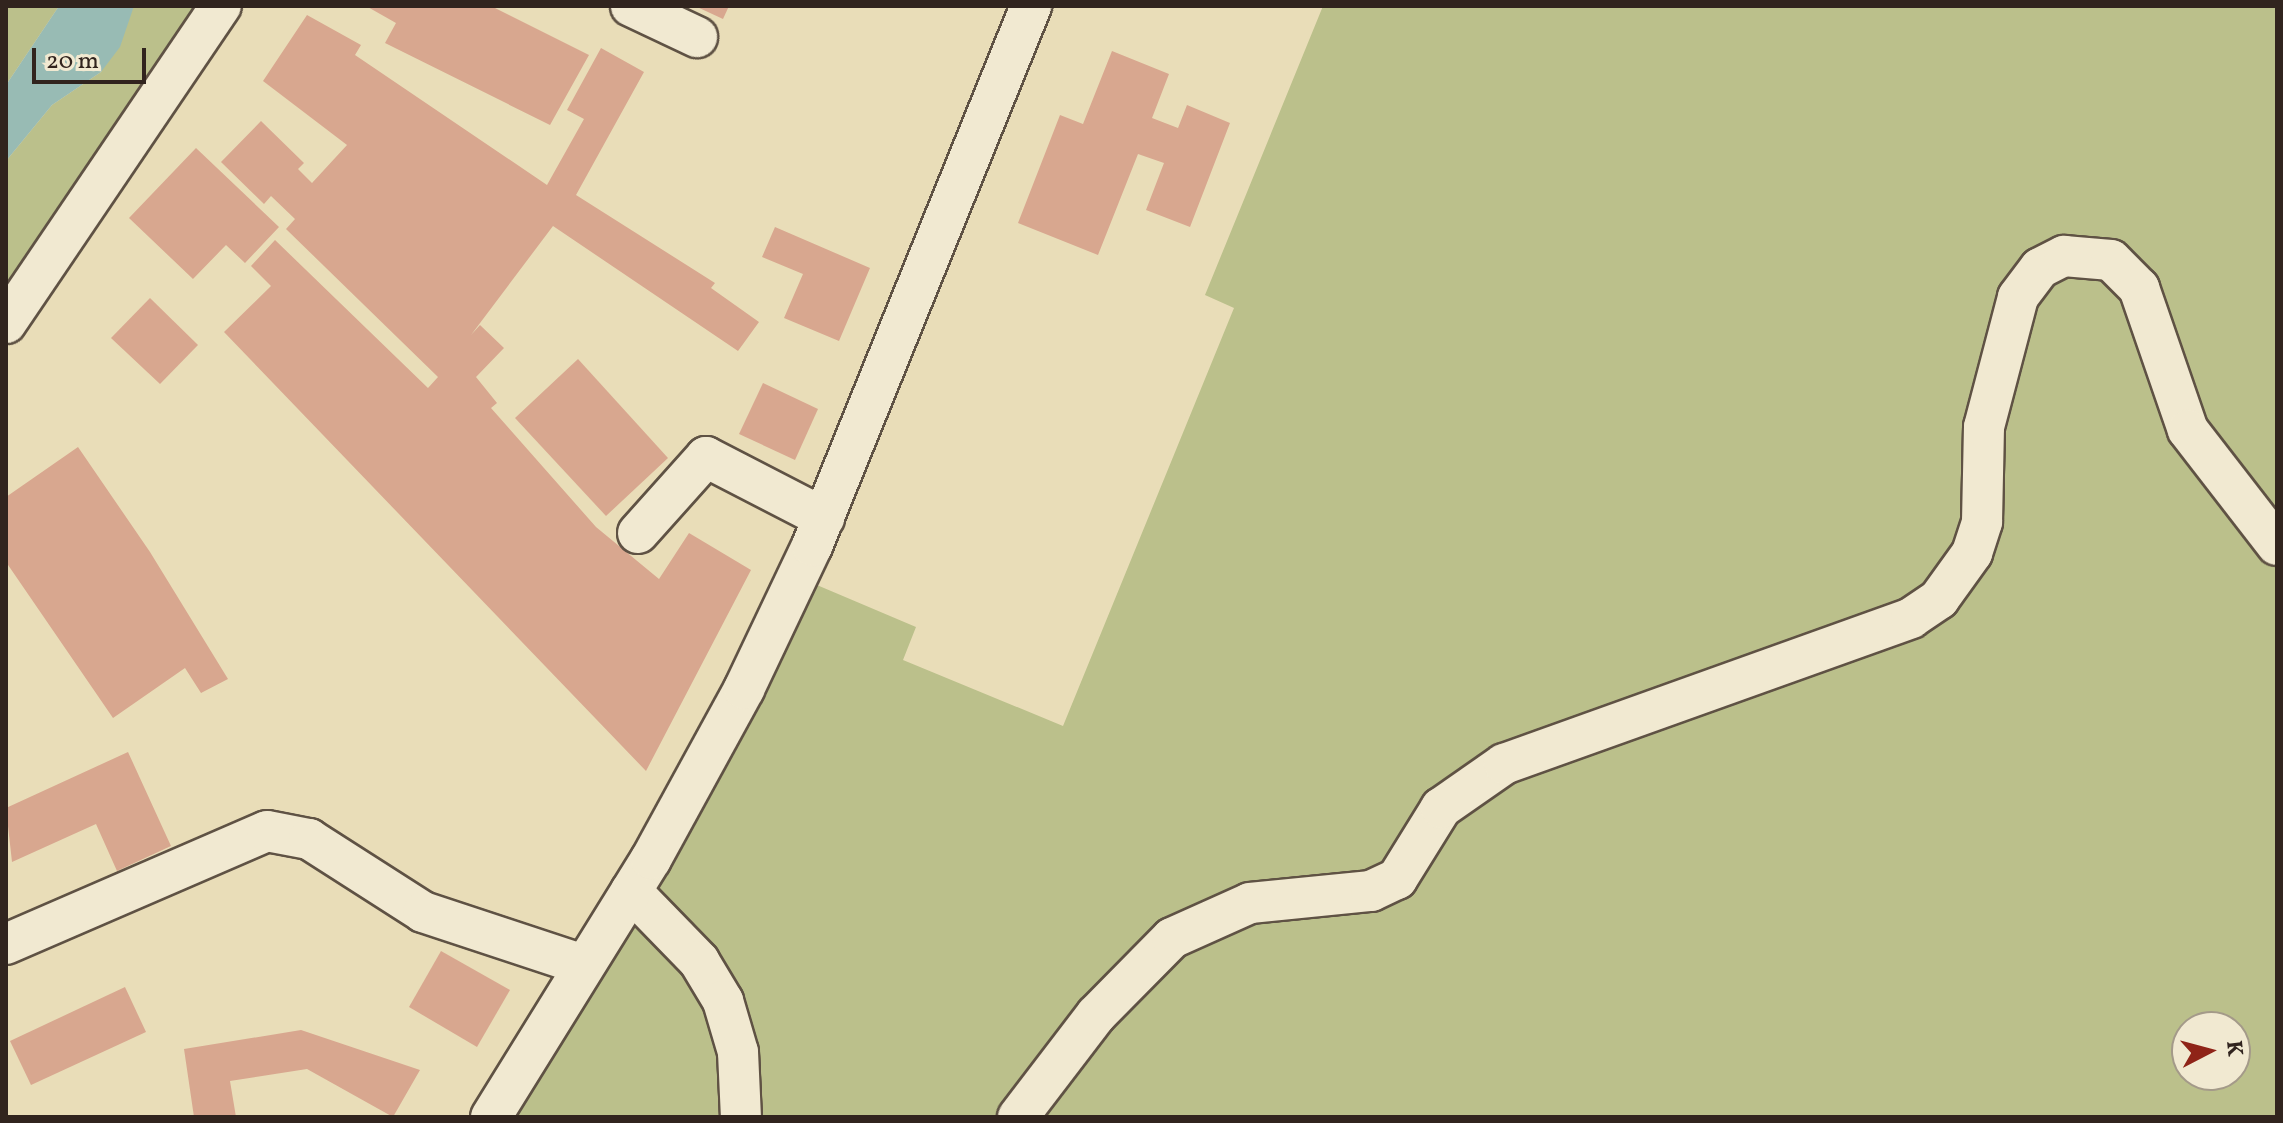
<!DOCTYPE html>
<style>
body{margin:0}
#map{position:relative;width:2283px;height:1123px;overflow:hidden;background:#e9ddb8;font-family:Vollkorn,serif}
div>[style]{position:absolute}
.green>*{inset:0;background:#bbc08b}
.water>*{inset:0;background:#98bbb4}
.building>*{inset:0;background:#d8a78f}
.roads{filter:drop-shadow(2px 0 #5f5244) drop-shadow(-2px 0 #5f5244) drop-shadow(0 2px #5f5244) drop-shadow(0 -2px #5f5244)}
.minor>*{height:40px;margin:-20px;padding:0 20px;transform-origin:20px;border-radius:20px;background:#f1e9d1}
span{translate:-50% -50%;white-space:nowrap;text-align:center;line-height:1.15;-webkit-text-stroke:6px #f1e9d1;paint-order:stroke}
.frame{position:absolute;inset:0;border:8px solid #31241e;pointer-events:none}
.north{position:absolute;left:2171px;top:1011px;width:80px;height:80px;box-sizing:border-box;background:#f1e9d1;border:2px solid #a49a89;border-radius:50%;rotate:84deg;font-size:22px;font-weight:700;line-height:32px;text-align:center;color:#31241e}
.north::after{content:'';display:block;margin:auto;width:28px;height:36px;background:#8f2418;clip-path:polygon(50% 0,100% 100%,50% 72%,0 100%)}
.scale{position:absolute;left:32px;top:48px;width:114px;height:36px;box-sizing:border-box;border:4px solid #31241e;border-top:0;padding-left:10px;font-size:24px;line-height:28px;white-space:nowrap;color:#31241e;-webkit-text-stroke:6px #f1e9d1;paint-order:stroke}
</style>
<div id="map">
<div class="green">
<i style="clip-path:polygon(6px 6px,59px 6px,6px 85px)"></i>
<i style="clip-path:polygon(134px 6px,221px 6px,6px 323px,6px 161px,52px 105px,101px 72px)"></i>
<i style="clip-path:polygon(evenodd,1323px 6px,2277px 6px,2277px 1117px,491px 1117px,798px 577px,916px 627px,903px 660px,1063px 726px,1234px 308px,1205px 295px,1323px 6px,2187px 1027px,2235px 1027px,2235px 1075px,2187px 1075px,2187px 1027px)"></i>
</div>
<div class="water">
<i style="clip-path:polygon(59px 6px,134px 6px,120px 47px,101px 72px,52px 105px,6px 161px,6px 85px)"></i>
</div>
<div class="building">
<i style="clip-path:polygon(366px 6px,491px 6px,589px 55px,550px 125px,385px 43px,396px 23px)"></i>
<i style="clip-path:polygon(695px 6px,729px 6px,723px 19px)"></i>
<i style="clip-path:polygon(307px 15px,361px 45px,355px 55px,547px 185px,584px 119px,567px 110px,601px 48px,644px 72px,576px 195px,715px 283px,711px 288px,759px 322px,738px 351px,553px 226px,471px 335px,480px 325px,504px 348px,476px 377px,497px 403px,491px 408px,596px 527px,659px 579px,689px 533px,751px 570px,646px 771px,224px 332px,271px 286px,251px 266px,275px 240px,428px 388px,438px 377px,286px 229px,295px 219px,271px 196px,264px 204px,221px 162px,261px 121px,304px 163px,298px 169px,312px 183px,347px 145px,263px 81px)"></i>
<i style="clip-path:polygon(1112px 51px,1169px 74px,1152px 118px,1178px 128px,1187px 105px,1230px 123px,1190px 227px,1146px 210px,1164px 163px,1138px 154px,1098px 255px,1018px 223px,1060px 115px,1083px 124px)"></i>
<i style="clip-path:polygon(196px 148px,279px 227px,245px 263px,226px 245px,193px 279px,129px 218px)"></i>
<i style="clip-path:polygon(775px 227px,870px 268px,839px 341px,784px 318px,803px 274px,762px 257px)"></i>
<i style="clip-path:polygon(150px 298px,198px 345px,160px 384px,111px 338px)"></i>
<i style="clip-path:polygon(578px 359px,668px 458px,606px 516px,515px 418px)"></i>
<i style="clip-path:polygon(763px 383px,818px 409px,795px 460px,739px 434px)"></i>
<i style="clip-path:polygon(78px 447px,150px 552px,228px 679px,201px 693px,185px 668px,113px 718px,6px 562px,6px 497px)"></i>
<i style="clip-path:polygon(128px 752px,171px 846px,117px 871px,96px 824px,12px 862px,6px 808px)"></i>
<i style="clip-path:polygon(441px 951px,510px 990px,477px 1047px,409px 1007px)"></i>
<i style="clip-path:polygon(125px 987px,146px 1032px,31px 1085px,10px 1041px)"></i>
<i style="clip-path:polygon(301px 1030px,420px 1070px,393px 1117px,307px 1069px,230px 1081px,236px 1117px,194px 1117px,184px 1049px)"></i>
</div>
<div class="roads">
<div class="minor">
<i style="left:631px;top:6px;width:73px;rotate:25.2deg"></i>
<i style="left:6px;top:323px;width:383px;rotate:-55.9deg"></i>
<i style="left:638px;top:533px;width:102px;rotate:-48.2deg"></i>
<i style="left:706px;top:457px;width:133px;rotate:27.3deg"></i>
<i style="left:631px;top:891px;width:98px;rotate:45.8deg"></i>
<i style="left:699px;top:961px;width:47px;rotate:59deg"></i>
<i style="left:723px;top:1001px;width:53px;rotate:73.6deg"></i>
<i style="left:738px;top:1052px;width:65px;rotate:87.4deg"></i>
<i style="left:6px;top:944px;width:284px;rotate:-23.4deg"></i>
<i style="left:267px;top:831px;width:43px;rotate:10.8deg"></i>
<i style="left:309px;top:839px;width:135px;rotate:32.6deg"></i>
<i style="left:423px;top:912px;width:169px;rotate:18.3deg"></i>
<i style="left:491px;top:1117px;width:304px;rotate:-58.2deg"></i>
<i style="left:651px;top:859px;width:194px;rotate:-61.3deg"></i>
<i style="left:744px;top:689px;width:158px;rotate:-64.6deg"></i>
<i style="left:812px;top:546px;width:583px;rotate:-67.92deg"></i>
<i style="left:1018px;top:1117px;width:128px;rotate:-52.6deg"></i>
<i style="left:1096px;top:1015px;width:108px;rotate:-45.4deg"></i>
<i style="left:1172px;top:938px;width:85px;rotate:-24.2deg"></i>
<i style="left:1250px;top:903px;width:122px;rotate:-5.7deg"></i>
<i style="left:1371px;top:891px;width:29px;rotate:-25deg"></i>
<i style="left:1397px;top:879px;width:84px;rotate:-58.2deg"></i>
<i style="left:1441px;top:808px;width:77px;rotate:-34.9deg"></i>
<i style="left:1504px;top:764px;width:432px;rotate:-19.7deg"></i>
<i style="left:1911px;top:618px;width:34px;rotate:-34deg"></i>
<i style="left:1939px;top:599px;width:57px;rotate:-54.3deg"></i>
<i style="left:1972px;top:553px;width:33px;rotate:-72deg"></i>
<i style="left:1982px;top:522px;width:95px;rotate:-88.8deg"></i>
<i style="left:1984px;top:427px;width:134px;rotate:-75.3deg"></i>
<i style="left:2018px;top:297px;width:36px;rotate:-53deg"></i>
<i style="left:2040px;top:268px;width:27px;rotate:-27deg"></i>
<i style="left:2064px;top:256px;width:47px;rotate:4.9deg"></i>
<i style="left:2111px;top:260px;width:40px;rotate:45deg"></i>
<i style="left:2139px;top:288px;width:150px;rotate:71deg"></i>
<i style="left:2188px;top:430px;width:145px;rotate:52.3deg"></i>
</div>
</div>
<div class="frame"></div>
<div class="north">K</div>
<div class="scale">20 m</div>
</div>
